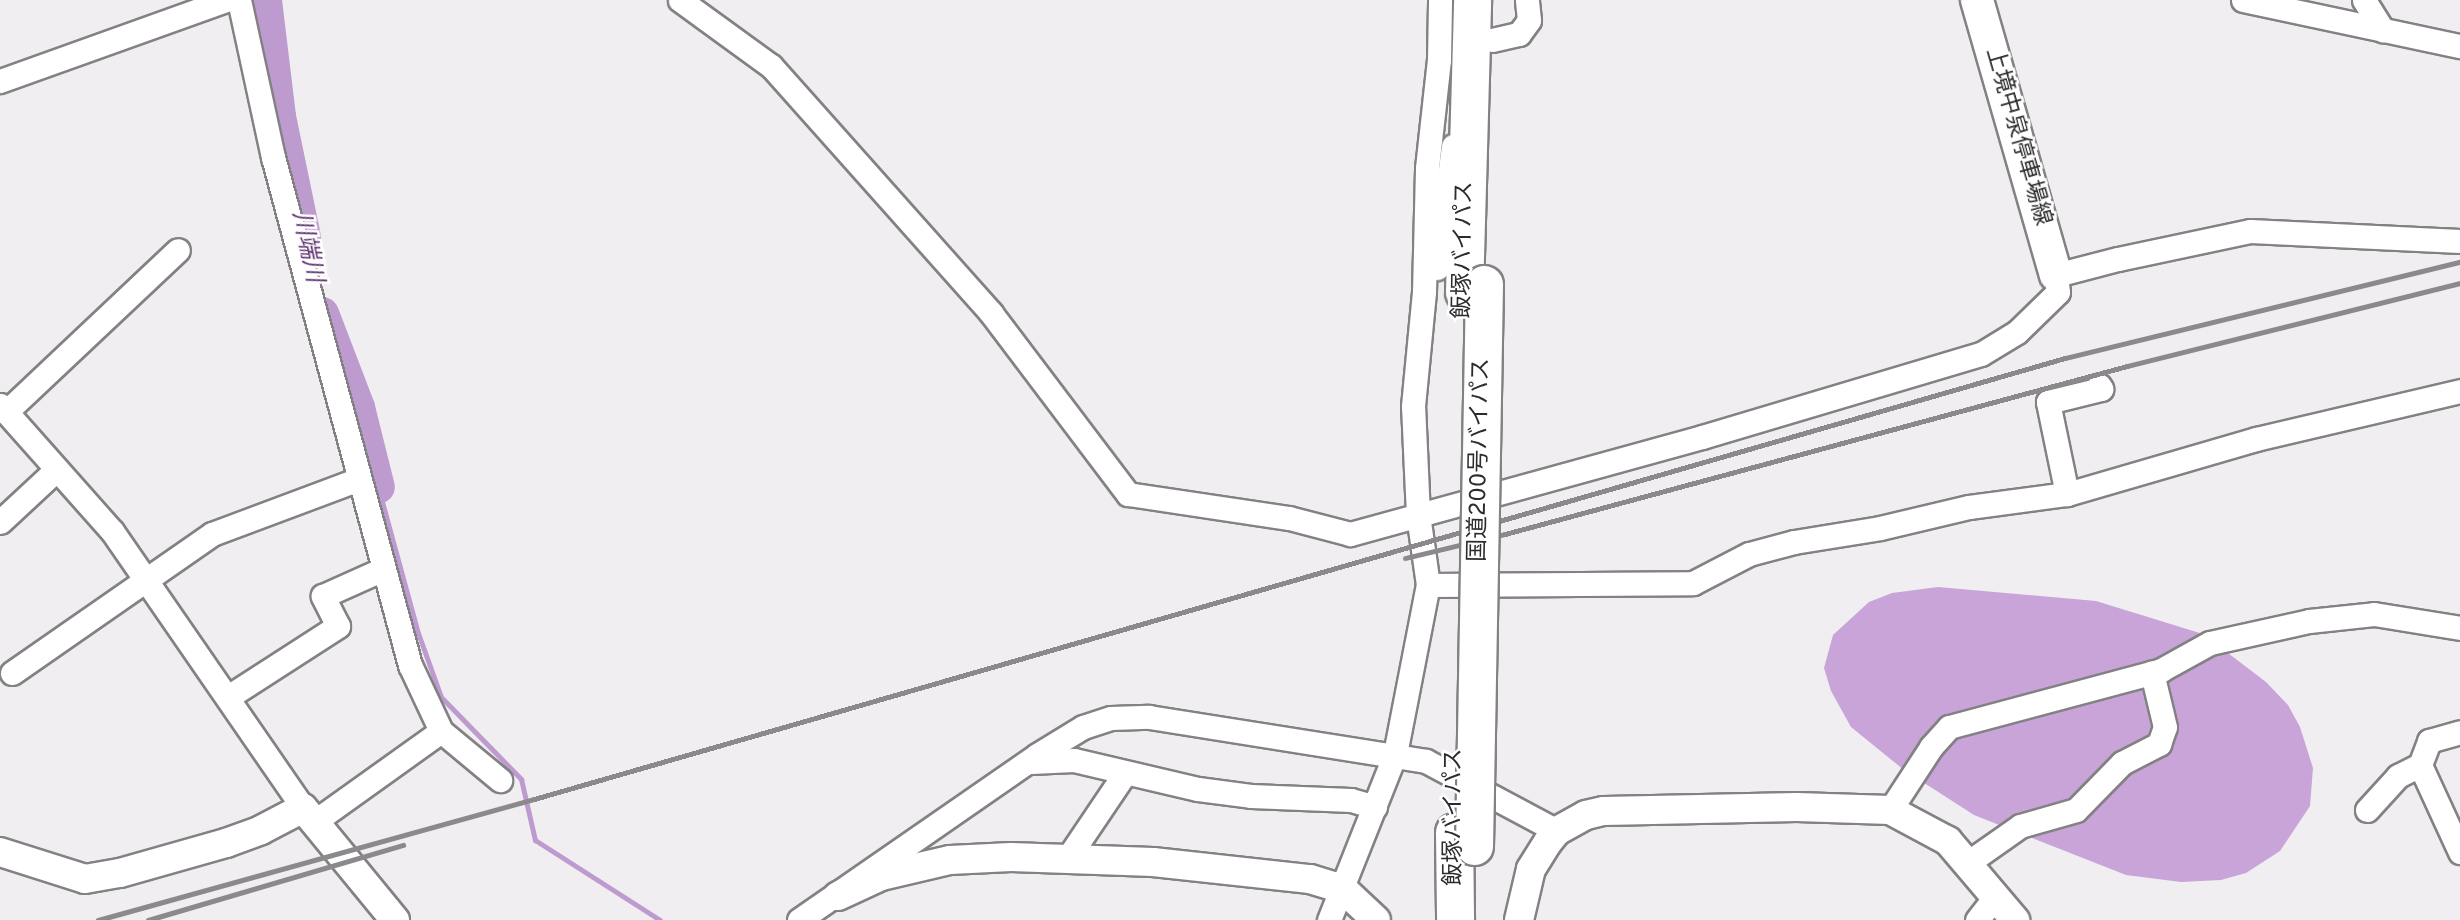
<!DOCTYPE html>
<meta charset="utf-8">
<style>
body{margin:0}
#map{position:relative;width:2460px;height:920px;overflow:hidden;background:#f1eef2;font-family:Overpass,"Noto Sans JP",sans-serif}
div>[style]{position:absolute}
.forest>*{inset:0;background:#c8a4d8}
.stream>*{height:5px;margin:-2.5px;padding:0 2.5px;transform-origin:2.5px;border-radius:2.5px;background:#be9bce}
.river>*{height:33px;margin:-16.5px;padding:0 16.5px;transform-origin:16.5px;border-radius:16.5px;background:#be9bce}
.roads{filter:drop-shadow(2px 0 #848185) drop-shadow(-2px 0 #848185) drop-shadow(0 2px #848185) drop-shadow(0 -2px #848185)}
.minor>*{height:23px;margin:-11.5px;padding:0 11.5px;transform-origin:11.5px;border-radius:11.5px;background:#fff}
.tertiary>*{height:28px;margin:-14px;padding:0 14px;transform-origin:14px;border-radius:14px;background:#fff}
.secondary>*{height:32px;margin:-16px;padding:0 16px;transform-origin:16px;border-radius:16px;background:#fff}
.trunk>*{height:37px;margin:-18.5px;padding:0 18.5px;transform-origin:18.5px;border-radius:18.5px;background:#fff}
.rail>*{height:5px;margin:-2.5px;padding:0 2.5px;transform-origin:2.5px;border-radius:2.5px;background:#8b898c}
.bridges{filter:drop-shadow(2px 0 #848185) drop-shadow(-2px 0 #848185) drop-shadow(0 2px #848185) drop-shadow(0 -2px #848185)}
.trunk-bridge>*{height:37px;margin:-18.5px;padding:0 18.5px;transform-origin:18.5px;border-radius:18.5px;background:#fff}
span{translate:-50% -50%;white-space:nowrap;text-align:center;line-height:1.15;-webkit-text-stroke:5px #fff;paint-order:stroke}
.street-label{font-size:23px;color:#2c2b2d}
.water-label{font-size:24px;color:#5f3372;font-style:italic}
</style>
<div id="map">
<div class="forest">
<i style="clip-path:polygon(1938px 587px,2096px 601px,2203px 634px,2266px 682px,2288px 705px,2300px 727px,2313px 768px,2310px 806px,2280px 851px,2246px 873px,2221px 880px,2181px 882px,2126px 875px,1974px 815px,1904px 770px,1851px 727px,1831px 691px,1824px 668px,1833px 635px,1869px 602px,1892px 593px)"></i>
</div>
<div class="stream">
<i style="left:378px;top:487px;width:151px;rotate:74.7deg"></i>
<i style="left:418px;top:633px;width:68px;rotate:70.2deg"></i>
<i style="left:441px;top:697px;width:115px;rotate:45.7deg"></i>
<i style="left:521px;top:779px;width:63px;rotate:77.1deg"></i>
<i style="left:535px;top:840px;width:148px;rotate:32.6deg"></i>
</div>
<div class="river">
<i style="left:265px;top:0;width:117px;rotate:83.1deg"></i>
<i style="left:279px;top:116px;width:124px;rotate:78.3deg"></i>
<i style="left:322px;top:313px;width:101px;rotate:69deg"></i>
<i style="left:358px;top:407px;width:82px;rotate:76deg"></i>
</div>
<div class="roads">
<div class="minor">
<i style="left:239px;top:0;width:161px;rotate:77.8deg"></i>
<i style="left:273px;top:157px;width:526px;rotate:74.91deg"></i>
<i style="left:410px;top:665px;width:73px;rotate:64.8deg"></i>
<i style="left:441px;top:731px;width:77px;rotate:39.7deg"></i>
<i style="left:680px;top:0;width:112px;rotate:36deg"></i>
<i style="left:771px;top:66px;width:331px;rotate:48.3deg"></i>
<i style="left:991px;top:313px;width:227px;rotate:52.9deg"></i>
<i style="left:1128px;top:494px;width:163px;rotate:8.5deg"></i>
<i style="left:1289px;top:518px;width:63px;rotate:14.7deg"></i>
<i style="left:1350px;top:534px;width:365px;rotate:-15.4deg"></i>
<i style="left:1702px;top:437px;width:291px;rotate:-16.6deg"></i>
<i style="left:1981px;top:354px;width:42px;rotate:-31.4deg"></i>
<i style="left:2017px;top:332px;width:57px;rotate:-44.3deg"></i>
<i style="left:2058px;top:292px;width:17px;rotate:-97deg"></i>
<i style="left:2056px;top:275px;width:64px;rotate:-14.5deg"></i>
<i style="left:2118px;top:259px;width:135px;rotate:-12deg"></i>
<i style="left:2250px;top:231px;width:210px;rotate:2.7deg"></i>
<i style="left:2243px;top:0;width:222px;rotate:12deg"></i>
<i style="left:2364px;top:0;width:36px;rotate:58deg"></i>
<i style="left:1492px;top:40px;width:28px;rotate:-13deg"></i>
<i style="left:1519px;top:34px;width:17px;rotate:-54deg"></i>
<i style="left:1529px;top:20px;width:20px;rotate:-96deg"></i>
<i style="left:0;top:81px;width:240px;rotate:-19.7deg"></i>
<i style="left:1437px;top:268px;width:123px;rotate:-82.5deg"></i>
<i style="left:0;top:405px;width:169px;rotate:48.4deg"></i>
<i style="left:112px;top:531px;width:336px;rotate:55.4deg"></i>
<i style="left:6px;top:412px;width:236px;rotate:-43.3deg"></i>
<i style="left:2067px;top:494px;width:94px;rotate:-101.7deg"></i>
<i style="left:2048px;top:402px;width:55px;rotate:-13.8deg"></i>
<i style="left:2101px;top:389px;width:4px;rotate:-117deg"></i>
<i style="left:0;top:522px;width:76px;rotate:-42.9deg"></i>
<i style="left:1428px;top:585px;width:265px;rotate:-0.4deg"></i>
<i style="left:1693px;top:583px;width:63px;rotate:-27.4deg"></i>
<i style="left:1749px;top:554px;width:47px;rotate:-14.9deg"></i>
<i style="left:1794px;top:542px;width:87px;rotate:-9.2deg"></i>
<i style="left:1880px;top:528px;width:91px;rotate:-13.3deg"></i>
<i style="left:1969px;top:507px;width:99px;rotate:-7.6deg"></i>
<i style="left:2067px;top:494px;width:197px;rotate:-16.2deg"></i>
<i style="left:2256px;top:439px;width:210px;rotate:-13.2deg"></i>
<i style="left:12px;top:673px;width:244px;rotate:-34.8deg"></i>
<i style="left:212px;top:534px;width:157px;rotate:-20.5deg"></i>
<i style="left:228px;top:697px;width:131px;rotate:-32.8deg"></i>
<i style="left:338px;top:626px;width:34px;rotate:-117deg"></i>
<i style="left:323px;top:596px;width:66px;rotate:-24.2deg"></i>
<i style="left:1031px;top:762px;width:43px;rotate:-2.7deg"></i>
<i style="left:1074px;top:760px;width:127px;rotate:13.2deg"></i>
<i style="left:1198px;top:789px;width:53px;rotate:7.5deg"></i>
<i style="left:1251px;top:796px;width:100px;rotate:2.3deg"></i>
<i style="left:1351px;top:800px;width:25px;rotate:16deg"></i>
<i style="left:2420px;top:765px;width:96px;rotate:65.3deg"></i>
<i style="left:1890px;top:810px;width:75px;rotate:-56.9deg"></i>
<i style="left:1931px;top:747px;width:27px;rotate:-48deg"></i>
<i style="left:1949px;top:727px;width:220px;rotate:-15deg"></i>
<i style="left:2161px;top:670px;width:56px;rotate:-28.9deg"></i>
<i style="left:2210px;top:643px;width:101px;rotate:-12.5deg"></i>
<i style="left:2309px;top:621px;width:65px;rotate:-6.1deg"></i>
<i style="left:2374px;top:614px;width:87px;rotate:9.2deg"></i>
<i style="left:2367px;top:810px;width:46px;rotate:-47.6deg"></i>
<i style="left:2398px;top:776px;width:25px;rotate:-27deg"></i>
<i style="left:2420px;top:765px;width:26px;rotate:-69deg"></i>
<i style="left:2429px;top:741px;width:32px;rotate:-16deg"></i>
<i style="left:314px;top:822px;width:156px;rotate:-35.6deg"></i>
<i style="left:1067px;top:859px;width:104px;rotate:-56deg"></i>
<i style="left:1966px;top:864px;width:66px;rotate:-35.1deg"></i>
<i style="left:2020px;top:826px;width:58px;rotate:-15.9deg"></i>
<i style="left:2076px;top:810px;width:66px;rotate:-45.6deg"></i>
<i style="left:2122px;top:763px;width:42px;rotate:-27.2deg"></i>
<i style="left:2159px;top:744px;width:18px;rotate:-71deg"></i>
<i style="left:2165px;top:727px;width:56px;rotate:-103.5deg"></i>
<i style="left:799px;top:920px;width:290px;rotate:-34.7deg"></i>
<i style="left:1037px;top:755px;width:54px;rotate:-31.3deg"></i>
<i style="left:1083px;top:727px;width:29px;rotate:-18deg"></i>
<i style="left:1111px;top:718px;width:38px;rotate:-2deg"></i>
<i style="left:1149px;top:717px;width:280px;rotate:9deg"></i>
<i style="left:1426px;top:761px;width:149px;rotate:28.1deg"></i>
<i style="left:1329px;top:920px;width:179px;rotate:-68.3deg"></i>
<i style="left:1395px;top:754px;width:172px;rotate:-79deg"></i>
<i style="left:1428px;top:585px;width:71px;rotate:-98.1deg"></i>
<i style="left:1418px;top:515px;width:109px;rotate:-92.6deg"></i>
<i style="left:1413px;top:406px;width:115px;rotate:-84.5deg"></i>
<i style="left:1424px;top:292px;width:124px;rotate:-88.6deg"></i>
<i style="left:1427px;top:168px;width:109px;rotate:-83.7deg"></i>
<i style="left:1439px;top:60px;width:60px;rotate:-89deg"></i>
<i style="left:1977px;top:920px;width:31px;rotate:-52deg"></i>
</div>
<div class="tertiary">
<i style="left:0;top:852px;width:89px;rotate:17.6deg"></i>
<i style="left:85px;top:879px;width:36px;rotate:-10deg"></i>
<i style="left:120px;top:873px;width:110px;rotate:-15.8deg"></i>
<i style="left:226px;top:843px;width:37px;rotate:-20deg"></i>
<i style="left:261px;top:830px;width:47px;rotate:-27.6deg"></i>
<i style="left:303px;top:808px;width:145px;rotate:50.6deg"></i>
<i style="left:838px;top:896px;width:47px;rotate:-24.9deg"></i>
<i style="left:881px;top:876px;width:71px;rotate:-13.1deg"></i>
<i style="left:950px;top:860px;width:61px;rotate:-2.8deg"></i>
<i style="left:1011px;top:857px;width:142px;rotate:2deg"></i>
<i style="left:1153px;top:862px;width:158px;rotate:6.2deg"></i>
<i style="left:1310px;top:879px;width:34px;rotate:17deg"></i>
<i style="left:1343px;top:889px;width:45px;rotate:43.2deg"></i>
<i style="left:1519px;top:920px;width:52px;rotate:-76.8deg"></i>
<i style="left:1531px;top:869px;width:32px;rotate:-58deg"></i>
<i style="left:1548px;top:842px;width:14px;rotate:-51deg"></i>
<i style="left:1557px;top:831px;width:33px;rotate:-29deg"></i>
<i style="left:1586px;top:815px;width:18px;rotate:-13deg"></i>
<i style="left:1604px;top:811px;width:193px;rotate:-1.2deg"></i>
<i style="left:1797px;top:807px;width:93px;rotate:1.8deg"></i>
<i style="left:1890px;top:810px;width:66px;rotate:28.1deg"></i>
<i style="left:1948px;top:841px;width:104px;rotate:49.7deg"></i>
</div>
<div class="secondary">
<i style="left:1977px;top:0;width:286px;rotate:74deg"></i>
</div>
<div class="trunk">
<i style="left:1464px;top:292px;width:292px;rotate:-88.4deg"></i>
<i style="left:1454px;top:832px;width:88px;rotate:89.3deg"></i>
</div>
</div>
<div class="rail">
<i style="left:1405px;top:558px;width:103px;rotate:-13.5deg"></i>
<i style="left:1505px;top:534px;width:644px;rotate:-15.11deg"></i>
<i style="left:2127px;top:366px;width:343px;rotate:-14deg"></i>
<i style="left:98px;top:920px;width:452px;rotate:-15.5deg"></i>
<i style="left:534px;top:799px;width:1593px;rotate:-16.07deg"></i>
<i style="left:2065px;top:358px;width:406px;rotate:-13.7deg"></i>
<i style="left:148px;top:920px;width:266px;rotate:-16.4deg"></i>
</div>
<div class="bridges">
<div class="trunk-bridge">
<i style="left:1474px;top:846px;width:562px;rotate:-88.98deg"></i>
</div>
</div>
<div class="street-label">
<span style="left:2017px;top:137px;rotate:74deg">上境中泉停車場線</span>
<span style="left:1465px;top:250px;rotate:-89deg">飯塚バイパス</span>
<span style="left:1481px;top:460px;rotate:-89deg">国道200号バイパス</span>
<span style="left:1455px;top:817px;rotate:-90deg">飯塚バイパス</span>
</div>
<div class="water-label">
<span style="left:306px;top:247px;rotate:78deg">川端川</span>
</div>
</div>
